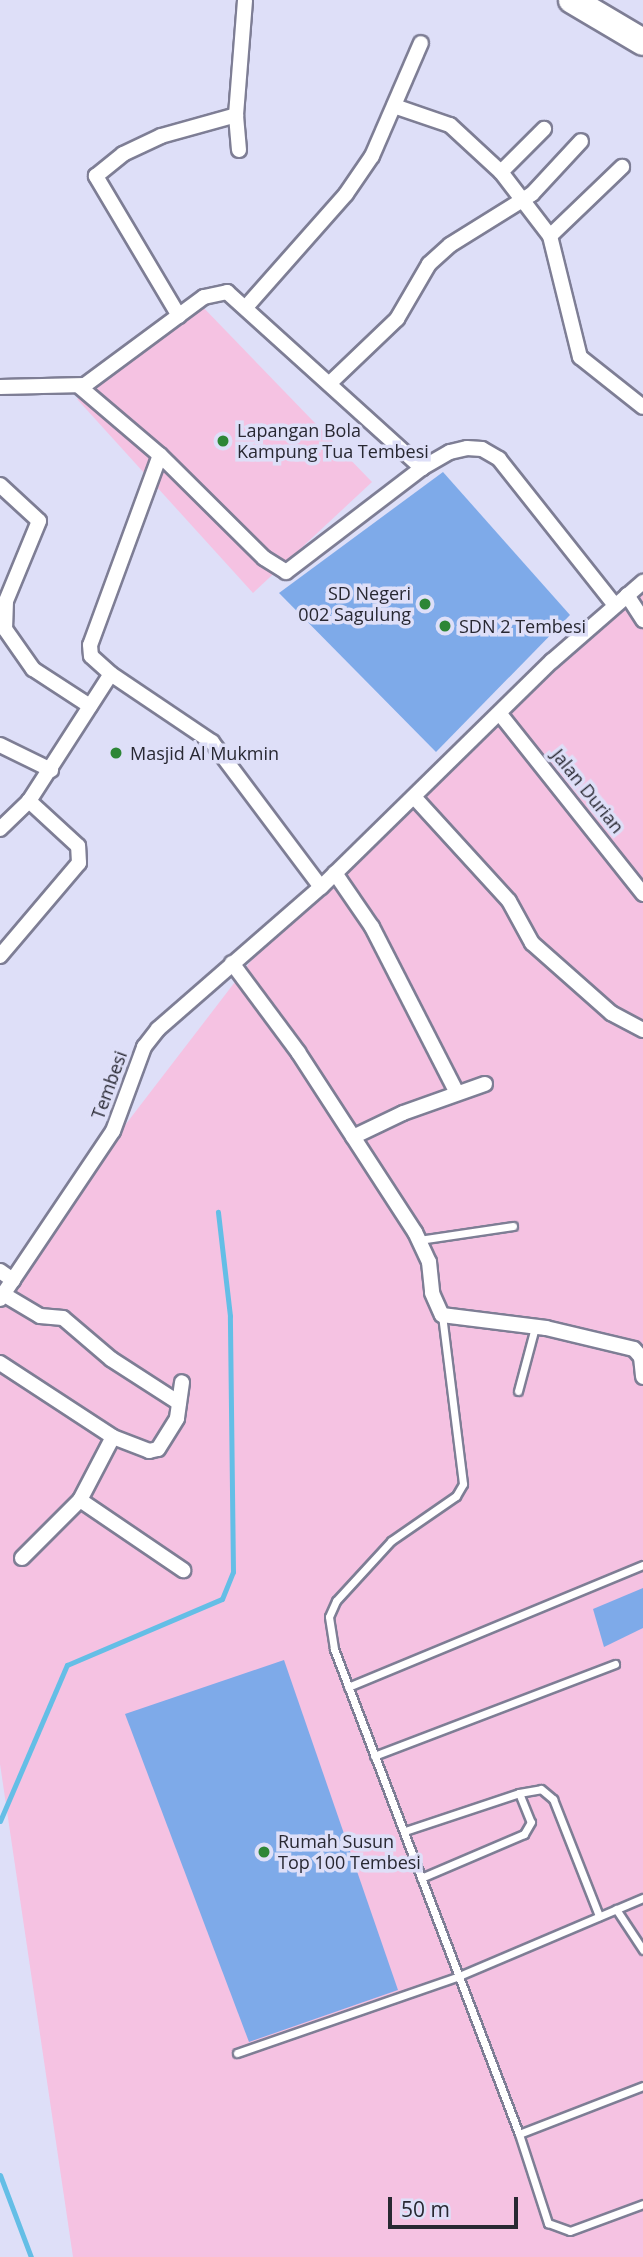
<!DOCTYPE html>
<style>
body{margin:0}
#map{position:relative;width:643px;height:2257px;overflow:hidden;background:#dedff8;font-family:"Open Sans",sans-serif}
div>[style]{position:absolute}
.green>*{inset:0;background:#f5c2e2}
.stream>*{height:5px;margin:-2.5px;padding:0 2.5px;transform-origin:2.5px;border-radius:2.5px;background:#64bee6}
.building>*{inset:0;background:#7eaae9}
.roads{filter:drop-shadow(2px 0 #7e7e95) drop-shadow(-2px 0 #7e7e95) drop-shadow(0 2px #7e7e95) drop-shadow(0 -2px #7e7e95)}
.lane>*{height:7px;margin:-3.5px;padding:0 3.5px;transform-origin:3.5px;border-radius:3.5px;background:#fff}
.street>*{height:14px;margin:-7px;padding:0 7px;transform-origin:7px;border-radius:7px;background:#fff}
.highway>*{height:26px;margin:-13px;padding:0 13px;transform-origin:13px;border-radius:13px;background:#fff}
.dots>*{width:19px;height:19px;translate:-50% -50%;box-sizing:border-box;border:4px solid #dedff8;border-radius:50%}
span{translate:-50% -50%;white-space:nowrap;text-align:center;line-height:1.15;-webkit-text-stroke:7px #dedff8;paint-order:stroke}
.poi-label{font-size:18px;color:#282832}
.left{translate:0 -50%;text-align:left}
.right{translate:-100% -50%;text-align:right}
.street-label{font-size:18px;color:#282832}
.scale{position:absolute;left:388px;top:2197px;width:130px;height:32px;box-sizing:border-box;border:4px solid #282832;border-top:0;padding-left:9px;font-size:21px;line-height:24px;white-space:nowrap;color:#282832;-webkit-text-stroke:5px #dedff8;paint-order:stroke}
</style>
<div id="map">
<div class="green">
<i style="clip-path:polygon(199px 303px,372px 482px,253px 593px,77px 399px)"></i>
<i style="clip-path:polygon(643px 585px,643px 2257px,73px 2257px,0 1764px,0 1288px,311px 883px,606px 608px)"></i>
</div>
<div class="stream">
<i style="left:0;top:1821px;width:170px;rotate:-66.8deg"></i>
<i style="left:67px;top:1665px;width:168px;rotate:-23.1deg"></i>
<i style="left:222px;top:1599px;width:29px;rotate:-68deg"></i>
<i style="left:233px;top:1572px;width:256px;rotate:-90.7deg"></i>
<i style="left:230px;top:1316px;width:105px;rotate:-96.6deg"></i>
<i style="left:0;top:2175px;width:88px;rotate:69.3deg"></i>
</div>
<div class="building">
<i style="clip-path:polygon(443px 472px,570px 615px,436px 752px,279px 593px)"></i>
<i style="clip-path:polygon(643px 1588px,643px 1628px,604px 1647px,593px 1609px)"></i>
<i style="clip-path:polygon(284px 1660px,398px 1990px,249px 2042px,125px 1714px)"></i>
</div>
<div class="roads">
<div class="lane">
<i style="left:419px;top:1240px;width:95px;rotate:-8.5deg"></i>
<i style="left:442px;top:1315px;width:170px;rotate:82.9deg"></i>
<i style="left:463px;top:1484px;width:14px;rotate:120deg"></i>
<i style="left:456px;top:1496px;width:79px;rotate:145.3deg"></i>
<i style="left:391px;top:1541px;width:81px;rotate:132.5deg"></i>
<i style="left:336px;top:1601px;width:17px;rotate:114deg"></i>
<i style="left:329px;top:1617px;width:32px;rotate:81deg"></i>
<i style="left:334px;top:1649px;width:519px;rotate:69.12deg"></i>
<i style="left:519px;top:2134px;width:94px;rotate:72deg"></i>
<i style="left:548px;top:2223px;width:23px;rotate:20deg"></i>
<i style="left:570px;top:2231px;width:78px;rotate:-20.3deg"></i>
<i style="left:518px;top:1391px;width:66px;rotate:-75.1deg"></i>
<i style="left:348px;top:1687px;width:319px;rotate:-22.5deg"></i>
<i style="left:374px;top:1756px;width:258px;rotate:-20.9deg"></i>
<i style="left:519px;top:1793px;width:22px;rotate:-10deg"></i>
<i style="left:541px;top:1789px;width:16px;rotate:40deg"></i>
<i style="left:553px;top:1799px;width:126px;rotate:68.5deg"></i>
<i style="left:405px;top:1831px;width:120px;rotate:-18.4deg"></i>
<i style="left:519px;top:1793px;width:31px;rotate:68deg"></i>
<i style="left:531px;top:1822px;width:14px;rotate:120deg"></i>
<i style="left:524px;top:1834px;width:112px;rotate:156.9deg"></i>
<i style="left:616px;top:1909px;width:49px;rotate:56.6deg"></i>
<i style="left:237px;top:2053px;width:235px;rotate:-19.1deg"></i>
<i style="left:459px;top:1976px;width:200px;rotate:-23deg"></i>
<i style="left:519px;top:2134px;width:133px;rotate:-21.2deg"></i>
</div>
<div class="street">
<i style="left:397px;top:107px;width:56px;rotate:18.8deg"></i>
<i style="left:450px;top:125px;width:69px;rotate:42.7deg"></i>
<i style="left:501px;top:172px;width:81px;rotate:52.6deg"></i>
<i style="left:550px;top:236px;width:125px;rotate:76.1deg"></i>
<i style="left:580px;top:357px;width:80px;rotate:38.4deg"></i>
<i style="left:239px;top:150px;width:35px;rotate:-95deg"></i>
<i style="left:236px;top:115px;width:115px;rotate:-85.5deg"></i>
<i style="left:501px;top:172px;width:61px;rotate:-45deg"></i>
<i style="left:550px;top:236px;width:100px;rotate:-43.8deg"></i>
<i style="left:247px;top:306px;width:149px;rotate:-48.5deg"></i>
<i style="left:346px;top:194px;width:46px;rotate:-55.6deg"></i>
<i style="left:372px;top:156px;width:123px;rotate:-66.6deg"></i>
<i style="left:179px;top:316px;width:163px;rotate:-120.7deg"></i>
<i style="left:96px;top:176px;width:35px;rotate:-39deg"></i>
<i style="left:123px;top:154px;width:42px;rotate:-25.3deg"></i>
<i style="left:161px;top:136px;width:78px;rotate:-15.6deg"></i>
<i style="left:330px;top:383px;width:93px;rotate:-43.7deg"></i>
<i style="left:397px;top:319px;width:64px;rotate:-59.8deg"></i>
<i style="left:429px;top:264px;width:28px;rotate:-42deg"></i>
<i style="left:450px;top:245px;width:97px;rotate:-31.9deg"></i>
<i style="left:532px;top:194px;width:72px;rotate:-47.2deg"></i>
<i style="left:0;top:387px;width:85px;rotate:-1.3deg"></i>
<i style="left:85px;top:385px;width:148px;rotate:-36.5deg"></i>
<i style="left:204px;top:297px;width:24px;rotate:-12deg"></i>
<i style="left:227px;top:292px;width:263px;rotate:42.1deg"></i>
<i style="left:422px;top:468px;width:32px;rotate:-30deg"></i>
<i style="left:450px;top:452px;width:17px;rotate:-13deg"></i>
<i style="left:467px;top:448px;width:15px;rotate:4deg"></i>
<i style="left:482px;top:449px;width:20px;rotate:30deg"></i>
<i style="left:499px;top:459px;width:185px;rotate:51.6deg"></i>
<i style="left:80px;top:387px;width:105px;rotate:40.4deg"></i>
<i style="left:160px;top:455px;width:202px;rotate:110.2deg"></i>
<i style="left:90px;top:645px;width:11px;rotate:85deg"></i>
<i style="left:91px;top:656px;width:27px;rotate:42deg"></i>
<i style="left:160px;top:455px;width:146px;rotate:44.7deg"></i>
<i style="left:264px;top:558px;width:26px;rotate:32deg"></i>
<i style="left:286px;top:572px;width:171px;rotate:-37.4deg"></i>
<i style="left:0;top:485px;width:53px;rotate:42.7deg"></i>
<i style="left:39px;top:521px;width:87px;rotate:112.4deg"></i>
<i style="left:6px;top:601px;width:28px;rotate:92deg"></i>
<i style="left:5px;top:629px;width:49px;rotate:55deg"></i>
<i style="left:33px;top:669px;width:68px;rotate:33deg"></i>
<i style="left:627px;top:595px;width:30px;rotate:57deg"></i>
<i style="left:500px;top:714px;width:230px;rotate:51.5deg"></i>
<i style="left:0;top:745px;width:57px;rotate:26.1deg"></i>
<i style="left:415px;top:798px;width:139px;rotate:47.6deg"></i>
<i style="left:509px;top:901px;width:48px;rotate:61.3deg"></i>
<i style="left:532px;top:943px;width:106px;rotate:41.5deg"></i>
<i style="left:611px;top:1013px;width:36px;rotate:28deg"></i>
<i style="left:0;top:829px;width:40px;rotate:-44deg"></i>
<i style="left:335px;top:873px;width:65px;rotate:55.6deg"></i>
<i style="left:372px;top:927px;width:186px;rotate:62.9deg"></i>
<i style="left:0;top:956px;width:122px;rotate:-49.7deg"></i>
<i style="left:79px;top:863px;width:17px;rotate:-93deg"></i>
<i style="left:78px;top:846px;width:67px;rotate:-137.4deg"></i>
<i style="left:29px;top:801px;width:151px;rotate:-57.2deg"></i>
<i style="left:111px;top:674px;width:122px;rotate:34deg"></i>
<i style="left:212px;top:742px;width:181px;rotate:53.1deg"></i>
<i style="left:232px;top:963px;width:111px;rotate:53.4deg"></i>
<i style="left:298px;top:1052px;width:215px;rotate:57deg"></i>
<i style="left:415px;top:1232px;width:33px;rotate:65deg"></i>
<i style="left:429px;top:1262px;width:31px;rotate:84deg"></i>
<i style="left:432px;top:1293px;width:24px;rotate:66deg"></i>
<i style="left:442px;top:1315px;width:105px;rotate:7.1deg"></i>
<i style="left:546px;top:1328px;width:90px;rotate:13.4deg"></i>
<i style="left:634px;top:1349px;width:11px;rotate:49deg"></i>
<i style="left:641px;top:1357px;width:20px;rotate:84deg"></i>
<i style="left:353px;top:1137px;width:55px;rotate:-25.6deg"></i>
<i style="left:403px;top:1113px;width:87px;rotate:-19.5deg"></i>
<i style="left:0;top:1271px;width:16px;rotate:35deg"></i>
<i style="left:3px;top:1294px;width:43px;rotate:30.7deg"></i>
<i style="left:40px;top:1316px;width:23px;rotate:5deg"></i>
<i style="left:63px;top:1318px;width:63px;rotate:40.5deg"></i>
<i style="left:111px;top:1359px;width:81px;rotate:32.9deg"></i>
<i style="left:0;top:1299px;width:202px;rotate:-56.1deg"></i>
<i style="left:113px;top:1131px;width:90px;rotate:-69.7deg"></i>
<i style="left:144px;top:1047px;width:23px;rotate:-52deg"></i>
<i style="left:158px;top:1029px;width:216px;rotate:-41.1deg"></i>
<i style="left:321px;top:887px;width:323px;rotate:-44.4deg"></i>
<i style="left:552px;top:661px;width:121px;rotate:-41deg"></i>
<i style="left:0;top:1363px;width:135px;rotate:33.2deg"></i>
<i style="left:113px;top:1437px;width:39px;rotate:21deg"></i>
<i style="left:149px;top:1451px;width:9px;rotate:-13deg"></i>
<i style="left:158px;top:1449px;width:36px;rotate:-58deg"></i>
<i style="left:177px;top:1418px;width:36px;rotate:-82deg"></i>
<i style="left:80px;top:1500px;width:125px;rotate:34.2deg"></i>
<i style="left:22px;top:1558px;width:82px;rotate:-45deg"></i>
<i style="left:80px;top:1500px;width:71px;rotate:-62.4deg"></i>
</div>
<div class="highway">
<i style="left:572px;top:0;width:82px;rotate:30.6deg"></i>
</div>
</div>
<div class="dots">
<i style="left:223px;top:441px;background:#2d8636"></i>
<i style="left:425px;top:604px;background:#2d8636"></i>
<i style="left:445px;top:626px;background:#2d8636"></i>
<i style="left:116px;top:753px;background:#2d8636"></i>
<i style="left:264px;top:1852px;background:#2d8636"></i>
</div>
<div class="poi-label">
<span class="left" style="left:237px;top:441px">Lapangan Bola<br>Kampung Tua Tembesi</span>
<span class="right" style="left:411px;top:604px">SD Negeri<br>002 Sagulung</span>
<span class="left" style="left:459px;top:626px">SDN 2 Tembesi</span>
<span class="left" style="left:130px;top:753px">Masjid Al Mukmin</span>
<span class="left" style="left:278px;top:1852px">Rumah Susun<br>Top 100 Tembesi</span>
</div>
<div class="street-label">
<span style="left:588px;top:791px;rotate:51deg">Jalan Durian</span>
<span style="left:109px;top:1085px;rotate:-70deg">Tembesi</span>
</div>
<div class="scale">50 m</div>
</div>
